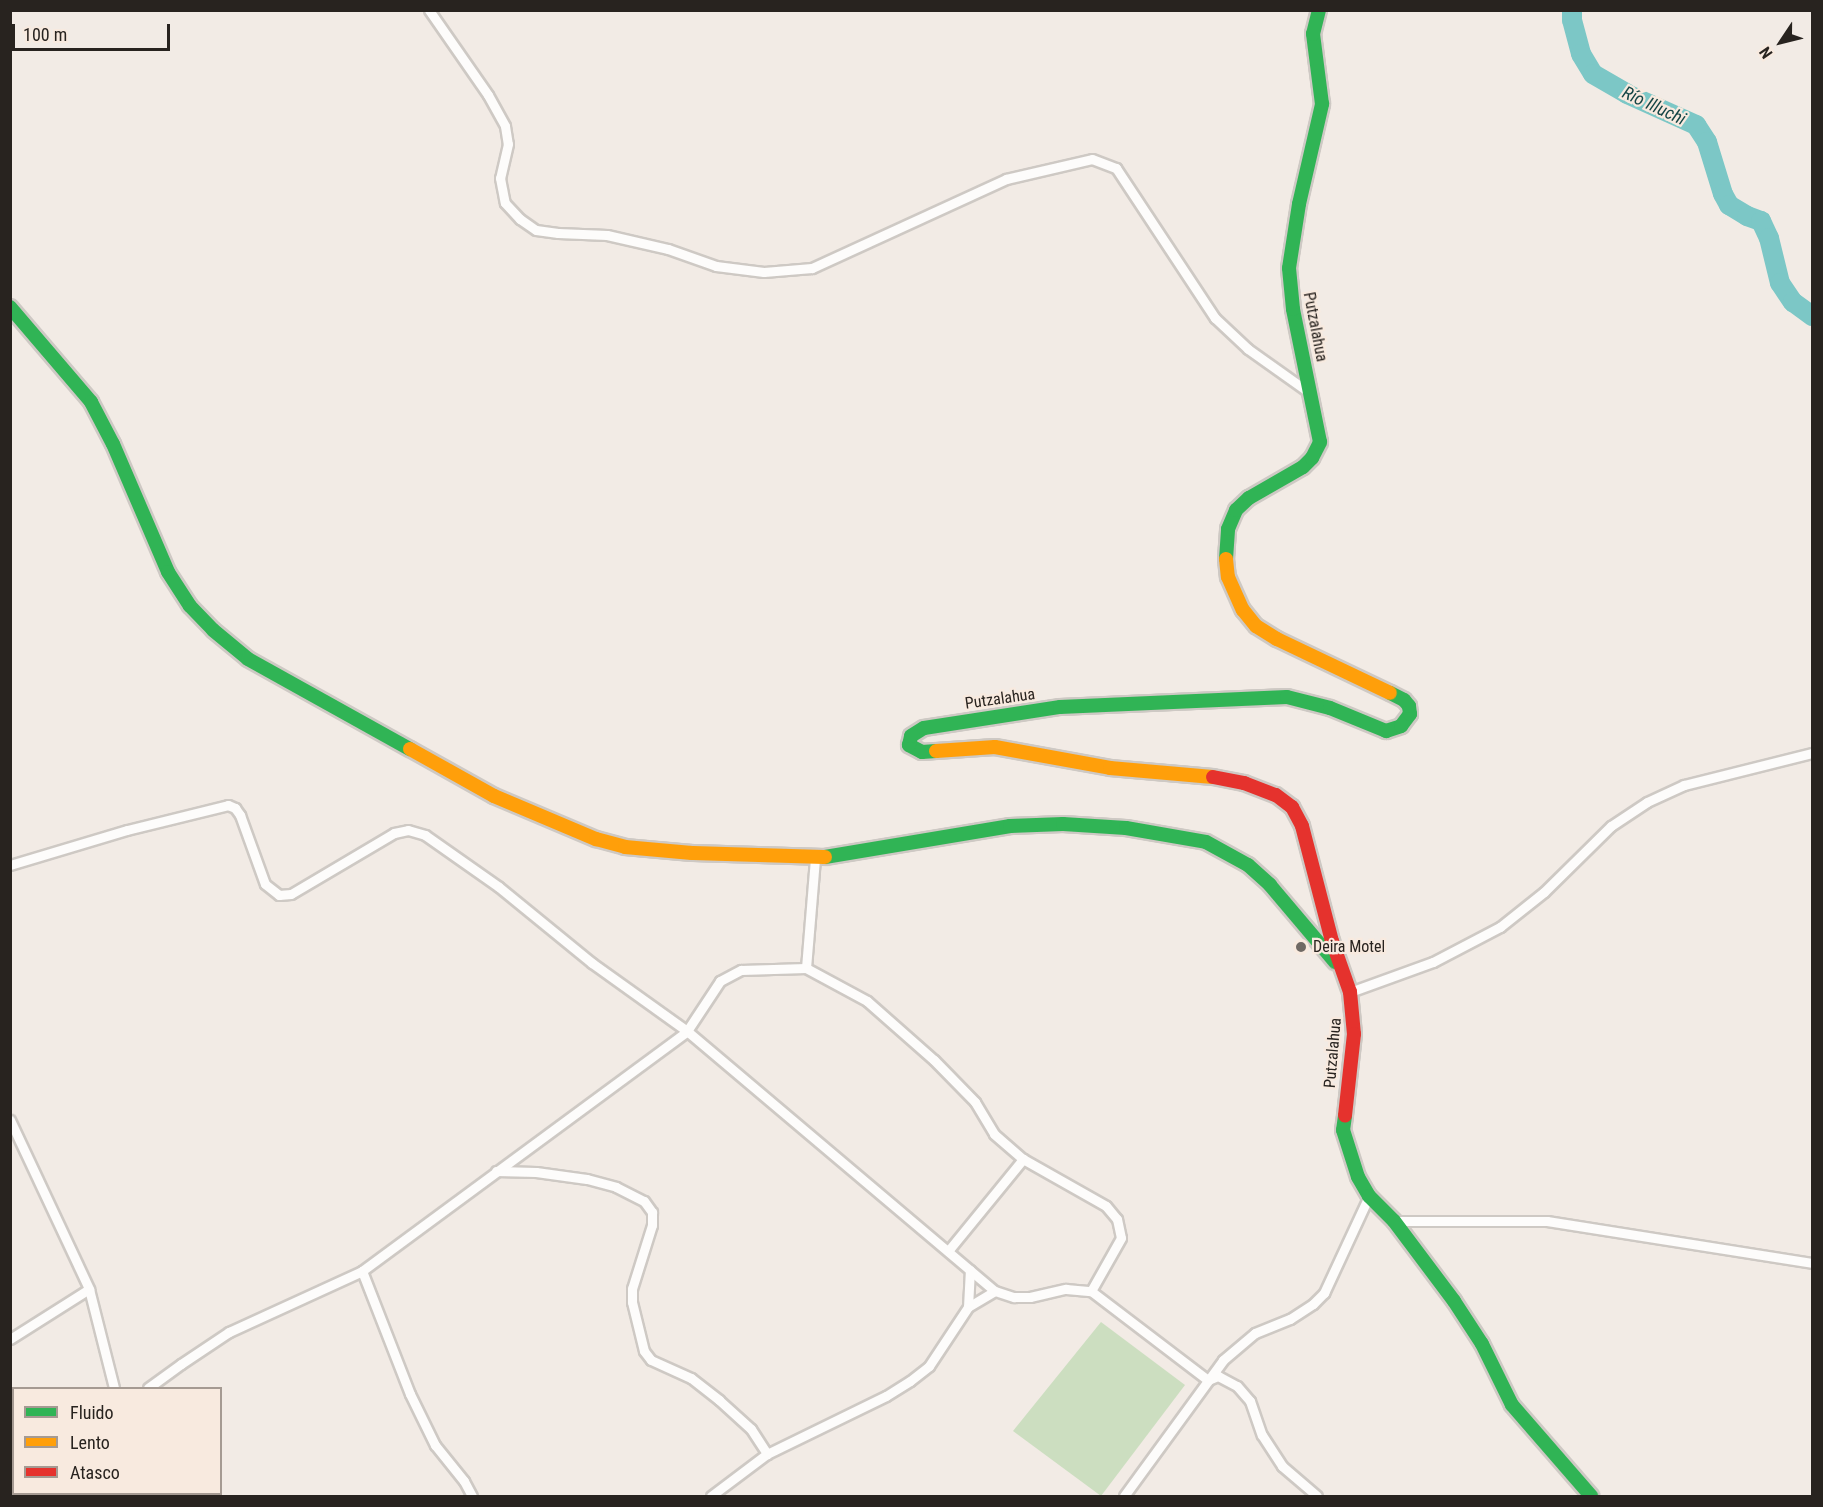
<!DOCTYPE html>
<meta charset="utf-8">
<style>
body{margin:0}
#map{position:relative;width:1823px;height:1507px;overflow:hidden;background:#f2ebe5;font-family:"Roboto Condensed",sans-serif}
div>[style]{position:absolute}
.green>*{inset:0;background:#ccdec0}
.river>*{height:20px;margin:-10px;padding:0 10px;transform-origin:10px;border-radius:10px;background:#7cc7c6}
.roads{filter:drop-shadow(2px 0 #cec9c4) drop-shadow(-2px 0 #cec9c4) drop-shadow(0 2px #cec9c4) drop-shadow(0 -2px #cec9c4)}
.street>*{height:9px;margin:-4.5px;padding:0 4.5px;transform-origin:4.5px;border-radius:4.5px;background:#fdfcfb}
.fast>*{height:14px;margin:-7px;padding:0 7px;transform-origin:7px;border-radius:7px;background:#30b455}
.slow>*{height:14px;margin:-7px;padding:0 7px;transform-origin:7px;border-radius:7px;background:#ff9f0a}
.jam>*{height:14px;margin:-7px;padding:0 7px;transform-origin:7px;border-radius:7px;background:#e5322d}
.dots>*{width:16px;height:16px;translate:-50% -50%;box-sizing:border-box;border:3px solid #f8eadf;border-radius:50%}
span{translate:-50% -50%;white-space:nowrap;text-align:center;line-height:1.15;-webkit-text-stroke:4.5px #f8eadf;paint-order:stroke}
.street-label{font-size:16px;color:#28231f}
.poi-label{font-size:16px;color:#28231f}
.left{translate:0 -50%;text-align:left}
.water-label{font-size:18px;color:#144545;font-style:italic}
.frame{position:absolute;inset:0;border:12px solid #28231f;pointer-events:none}
.legend{position:absolute;left:12px;top:1387px;width:210px;height:108px;box-sizing:border-box;background:#f8eadf;border:2px solid #a59a92;margin:0;padding:8px 10px;list-style:none;font-size:18px;color:#28231f}
.legend li{display:flex;align-items:center;gap:12px;height:30px}
.legend b{width:30px;border:2px solid #a59a92}
.north{position:absolute;left:1751px;top:12px;width:60px;height:60px;-webkit-text-stroke:4px #f8eadf;paint-order:stroke;rotate:235deg;font-size:16px;font-weight:700;line-height:24px;text-align:center;color:#28231f}
.north::after{content:'';display:block;margin:auto;width:21px;height:27px;background:#28231f;clip-path:polygon(50% 0,100% 100%,50% 72%,0 100%)}
.scale{position:absolute;left:12px;top:24px;width:158px;height:27px;box-sizing:border-box;border:3px solid #28231f;border-top:0;padding-left:8px;font-size:18px;line-height:21px;white-space:nowrap;color:#28231f;-webkit-text-stroke:4px #f8eadf;paint-order:stroke}
</style>
<div id="map">
<div class="green">
<i style="clip-path:polygon(1101px 1322px,1185px 1385px,1101px 1496px,1013px 1431px)"></i>
</div>
<div class="river">
<i style="left:1572px;top:10px;width:10px;rotate:90deg"></i>
<i style="left:1572px;top:20px;width:35px;rotate:75deg"></i>
<i style="left:1581px;top:54px;width:23px;rotate:59deg"></i>
<i style="left:1593px;top:74px;width:39px;rotate:30deg"></i>
<i style="left:1627px;top:94px;width:76px;rotate:24.2deg"></i>
<i style="left:1696px;top:125px;width:20px;rotate:57deg"></i>
<i style="left:1707px;top:142px;width:54px;rotate:72.9deg"></i>
<i style="left:1723px;top:194px;width:13px;rotate:61deg"></i>
<i style="left:1729px;top:205px;width:21px;rotate:31deg"></i>
<i style="left:1747px;top:216px;width:15px;rotate:20deg"></i>
<i style="left:1761px;top:221px;width:19px;rotate:65deg"></i>
<i style="left:1769px;top:238px;width:46px;rotate:76.3deg"></i>
<i style="left:1780px;top:283px;width:23px;rotate:56deg"></i>
<i style="left:1793px;top:302px;width:24px;rotate:36deg"></i>
</div>
<div class="roads">
<div class="street">
<i style="left:429px;top:10px;width:103px;rotate:55.2deg"></i>
<i style="left:488px;top:95px;width:35px;rotate:61deg"></i>
<i style="left:505px;top:126px;width:18px;rotate:81deg"></i>
<i style="left:508px;top:144px;width:35px;rotate:103deg"></i>
<i style="left:500px;top:178px;width:25px;rotate:79deg"></i>
<i style="left:505px;top:203px;width:22px;rotate:47deg"></i>
<i style="left:520px;top:219px;width:19px;rotate:35deg"></i>
<i style="left:536px;top:230px;width:22px;rotate:8deg"></i>
<i style="left:558px;top:233px;width:49px;rotate:2.3deg"></i>
<i style="left:607px;top:235px;width:63px;rotate:12.9deg"></i>
<i style="left:668px;top:249px;width:51px;rotate:19.5deg"></i>
<i style="left:716px;top:266px;width:48px;rotate:7.1deg"></i>
<i style="left:764px;top:272px;width:48px;rotate:-4.8deg"></i>
<i style="left:812px;top:268px;width:213px;rotate:-24.6deg"></i>
<i style="left:1006px;top:179px;width:88px;rotate:-13.1deg"></i>
<i style="left:1092px;top:159px;width:26px;rotate:21deg"></i>
<i style="left:1116px;top:168px;width:180px;rotate:56.6deg"></i>
<i style="left:1215px;top:318px;width:45px;rotate:43.2deg"></i>
<i style="left:1248px;top:349px;width:76px;rotate:35.4deg"></i>
<i style="left:10px;top:865px;width:122px;rotate:-16.7deg"></i>
<i style="left:127px;top:830px;width:104px;rotate:-13.9deg"></i>
<i style="left:228px;top:805px;width:8px;rotate:23deg"></i>
<i style="left:235px;top:808px;width:9px;rotate:54deg"></i>
<i style="left:240px;top:815px;width:73px;rotate:70.1deg"></i>
<i style="left:265px;top:884px;width:18px;rotate:38deg"></i>
<i style="left:279px;top:895px;width:12px;rotate:-5deg"></i>
<i style="left:291px;top:894px;width:120px;rotate:-30.6deg"></i>
<i style="left:394px;top:833px;width:14px;rotate:-12deg"></i>
<i style="left:408px;top:830px;width:18px;rotate:16deg"></i>
<i style="left:425px;top:835px;width:90px;rotate:35.1deg"></i>
<i style="left:499px;top:887px;width:120px;rotate:39.3deg"></i>
<i style="left:592px;top:963px;width:117px;rotate:35.6deg"></i>
<i style="left:687px;top:1031px;width:403px;rotate:40.2deg"></i>
<i style="left:995px;top:1291px;width:20px;rotate:18deg"></i>
<i style="left:1014px;top:1297px;width:16px"></i>
<i style="left:1030px;top:1297px;width:37px;rotate:-13deg"></i>
<i style="left:1066px;top:1289px;width:25px;rotate:5deg"></i>
<i style="left:806px;top:968px;width:109px;rotate:-85.3deg"></i>
<i style="left:1350px;top:992px;width:88px;rotate:-19.9deg"></i>
<i style="left:1433px;top:962px;width:76px;rotate:-27.6deg"></i>
<i style="left:1500px;top:927px;width:56px;rotate:-38.5deg"></i>
<i style="left:1544px;top:892px;width:94px;rotate:-44.6deg"></i>
<i style="left:1611px;top:826px;width:43px;rotate:-33.7deg"></i>
<i style="left:1647px;top:802px;width:41px;rotate:-24.7deg"></i>
<i style="left:1684px;top:785px;width:132px;rotate:-14deg"></i>
<i style="left:10px;top:1120px;width:187px;rotate:64.9deg"></i>
<i style="left:89px;top:1289px;width:102px;rotate:75.8deg"></i>
<i style="left:496px;top:1171px;width:40px;rotate:1.4deg"></i>
<i style="left:536px;top:1172px;width:51px;rotate:7.8deg"></i>
<i style="left:587px;top:1179px;width:30px;rotate:15deg"></i>
<i style="left:616px;top:1187px;width:31px;rotate:27deg"></i>
<i style="left:644px;top:1201px;width:14px;rotate:54deg"></i>
<i style="left:652px;top:1212px;width:13px;rotate:90deg"></i>
<i style="left:652px;top:1225px;width:67px;rotate:107.4deg"></i>
<i style="left:632px;top:1289px;width:13px;rotate:90deg"></i>
<i style="left:632px;top:1302px;width:50px;rotate:76.2deg"></i>
<i style="left:644px;top:1351px;width:11px;rotate:52deg"></i>
<i style="left:651px;top:1360px;width:44px;rotate:24.2deg"></i>
<i style="left:691px;top:1378px;width:36px;rotate:38deg"></i>
<i style="left:719px;top:1400px;width:43px;rotate:42.2deg"></i>
<i style="left:751px;top:1429px;width:30px;rotate:57deg"></i>
<i style="left:1394px;top:1221px;width:153px"></i>
<i style="left:1547px;top:1221px;width:268px;rotate:9deg"></i>
<i style="left:948px;top:1251px;width:119px;rotate:-50.8deg"></i>
<i style="left:362px;top:1271px;width:132px;rotate:68.7deg"></i>
<i style="left:410px;top:1394px;width:57px;rotate:63.9deg"></i>
<i style="left:435px;top:1445px;width:46px;rotate:51.1deg"></i>
<i style="left:464px;top:1481px;width:17px;rotate:62deg"></i>
<i style="left:968px;top:1307px;width:37px;rotate:-87deg"></i>
<i style="left:10px;top:1339px;width:93px;rotate:-32.3deg"></i>
<i style="left:148px;top:1388px;width:41px;rotate:-36deg"></i>
<i style="left:181px;top:1364px;width:58px;rotate:-33.7deg"></i>
<i style="left:229px;top:1332px;width:146px;rotate:-24.6deg"></i>
<i style="left:362px;top:1271px;width:404px;rotate:-36.4deg"></i>
<i style="left:687px;top:1031px;width:60px;rotate:-56.6deg"></i>
<i style="left:720px;top:981px;width:24px;rotate:-28deg"></i>
<i style="left:741px;top:970px;width:65px;rotate:-1.8deg"></i>
<i style="left:806px;top:968px;width:69px;rotate:28.4deg"></i>
<i style="left:867px;top:1001px;width:89px;rotate:41.4deg"></i>
<i style="left:934px;top:1060px;width:59px;rotate:45.7deg"></i>
<i style="left:975px;top:1102px;width:37px;rotate:59deg"></i>
<i style="left:994px;top:1134px;width:38px;rotate:41deg"></i>
<i style="left:1023px;top:1159px;width:95px;rotate:29.5deg"></i>
<i style="left:1106px;top:1206px;width:17px;rotate:50deg"></i>
<i style="left:1117px;top:1219px;width:19px;rotate:78deg"></i>
<i style="left:1121px;top:1238px;width:61px;rotate:119.5deg"></i>
<i style="left:1091px;top:1291px;width:147px;rotate:37.3deg"></i>
<i style="left:1208px;top:1380px;width:11px;rotate:-22deg"></i>
<i style="left:1218px;top:1376px;width:21px;rotate:28deg"></i>
<i style="left:1237px;top:1386px;width:20px;rotate:49deg"></i>
<i style="left:1250px;top:1401px;width:36px;rotate:71deg"></i>
<i style="left:1262px;top:1435px;width:37px;rotate:57deg"></i>
<i style="left:1282px;top:1466px;width:46px;rotate:40.6deg"></i>
<i style="left:192px;top:1494px;width:3px;rotate:45deg"></i>
<i style="left:40px;top:1496px;width:4px;rotate:-27deg"></i>
<i style="left:711px;top:1496px;width:70px;rotate:-36.9deg"></i>
<i style="left:767px;top:1454px;width:132px;rotate:-26deg"></i>
<i style="left:886px;top:1396px;width:28px;rotate:-32deg"></i>
<i style="left:910px;top:1381px;width:24px;rotate:-38deg"></i>
<i style="left:929px;top:1366px;width:71px;rotate:-56.5deg"></i>
<i style="left:968px;top:1307px;width:31px;rotate:-31deg"></i>
<i style="left:1124px;top:1496px;width:168px;rotate:-53.9deg"></i>
<i style="left:1223px;top:1360px;width:42px;rotate:-40.2deg"></i>
<i style="left:1255px;top:1333px;width:38px;rotate:-22deg"></i>
<i style="left:1290px;top:1319px;width:27px;rotate:-33deg"></i>
<i style="left:1313px;top:1304px;width:16px;rotate:-45deg"></i>
<i style="left:1324px;top:1293px;width:107px;rotate:-65.1deg"></i>
</div>
<div class="fast">
<i style="left:10px;top:307px;width:125px;rotate:49.5deg"></i>
<i style="left:91px;top:402px;width:47px;rotate:62.4deg"></i>
<i style="left:113px;top:444px;width:139px;rotate:66.7deg"></i>
<i style="left:168px;top:572px;width:40px;rotate:57.1deg"></i>
<i style="left:190px;top:606px;width:33px;rotate:46deg"></i>
<i style="left:213px;top:630px;width:45px;rotate:39.6deg"></i>
<i style="left:248px;top:659px;width:185px;rotate:29.1deg"></i>
<i style="left:1226px;top:559px;width:30px;rotate:-86deg"></i>
<i style="left:1228px;top:529px;width:21px;rotate:-67deg"></i>
<i style="left:1236px;top:510px;width:18px;rotate:-43deg"></i>
<i style="left:1249px;top:498px;width:62px;rotate:-29.9deg"></i>
<i style="left:1303px;top:467px;width:13px;rotate:-45deg"></i>
<i style="left:1312px;top:458px;width:18px;rotate:-63deg"></i>
<i style="left:1320px;top:442px;width:136px;rotate:-101.5deg"></i>
<i style="left:1293px;top:309px;width:41px;rotate:-95.6deg"></i>
<i style="left:1289px;top:268px;width:65px;rotate:-81.1deg"></i>
<i style="left:1299px;top:204px;width:103px;rotate:-77deg"></i>
<i style="left:1322px;top:104px;width:71px;rotate:-97.3deg"></i>
<i style="left:1313px;top:34px;width:25px;rotate:-76deg"></i>
<i style="left:936px;top:751px;width:14px;rotate:176deg"></i>
<i style="left:922px;top:752px;width:15px;rotate:-152deg"></i>
<i style="left:909px;top:745px;width:9px;rotate:-77deg"></i>
<i style="left:911px;top:736px;width:15px;rotate:-32deg"></i>
<i style="left:924px;top:728px;width:138px;rotate:-8.8deg"></i>
<i style="left:1060px;top:707px;width:227px;rotate:-2.5deg"></i>
<i style="left:1287px;top:697px;width:44px;rotate:14.3deg"></i>
<i style="left:1330px;top:708px;width:61px;rotate:22.3deg"></i>
<i style="left:1386px;top:731px;width:16px;rotate:-18deg"></i>
<i style="left:1401px;top:726px;width:15px;rotate:-53deg"></i>
<i style="left:1410px;top:714px;width:8px;rotate:-97deg"></i>
<i style="left:1409px;top:706px;width:8px;rotate:-130deg"></i>
<i style="left:1404px;top:700px;width:16px;rotate:-153deg"></i>
<i style="left:825px;top:857px;width:188px;rotate:-9.5deg"></i>
<i style="left:1010px;top:826px;width:53px;rotate:-2.2deg"></i>
<i style="left:1063px;top:824px;width:63px;rotate:3.6deg"></i>
<i style="left:1126px;top:828px;width:81px;rotate:9.9deg"></i>
<i style="left:1206px;top:842px;width:48px;rotate:28.7deg"></i>
<i style="left:1248px;top:865px;width:30px;rotate:42deg"></i>
<i style="left:1270px;top:885px;width:101px;rotate:49.8deg"></i>
<i style="left:1345px;top:1116px;width:14px;rotate:98deg"></i>
<i style="left:1343px;top:1130px;width:49px;rotate:72.3deg"></i>
<i style="left:1358px;top:1177px;width:22px;rotate:60deg"></i>
<i style="left:1369px;top:1196px;width:35px;rotate:45deg"></i>
<i style="left:1394px;top:1221px;width:100px;rotate:53.1deg"></i>
<i style="left:1454px;top:1301px;width:51px;rotate:56.9deg"></i>
<i style="left:1482px;top:1344px;width:68px;rotate:63.8deg"></i>
<i style="left:1512px;top:1405px;width:121px;rotate:49deg"></i>
</div>
<div class="slow">
<i style="left:1226px;top:559px;width:18px;rotate:84deg"></i>
<i style="left:1228px;top:577px;width:36px;rotate:66deg"></i>
<i style="left:1243px;top:610px;width:21px;rotate:51deg"></i>
<i style="left:1256px;top:626px;width:25px;rotate:32deg"></i>
<i style="left:1277px;top:639px;width:125px;rotate:25.5deg"></i>
<i style="left:410px;top:749px;width:96px;rotate:29.2deg"></i>
<i style="left:494px;top:796px;width:111px;rotate:22.9deg"></i>
<i style="left:596px;top:839px;width:30px;rotate:15deg"></i>
<i style="left:625px;top:847px;width:67px;rotate:5.1deg"></i>
<i style="left:692px;top:853px;width:133px;rotate:1.7deg"></i>
<i style="left:936px;top:751px;width:59px;rotate:-3.9deg"></i>
<i style="left:995px;top:747px;width:117px;rotate:10.3deg"></i>
<i style="left:1110px;top:768px;width:103px;rotate:5deg"></i>
</div>
<div class="jam">
<i style="left:1213px;top:777px;width:32px;rotate:11deg"></i>
<i style="left:1244px;top:783px;width:34px;rotate:21deg"></i>
<i style="left:1276px;top:795px;width:20px;rotate:37deg"></i>
<i style="left:1292px;top:807px;width:21px;rotate:62deg"></i>
<i style="left:1302px;top:826px;width:119px;rotate:75.4deg"></i>
<i style="left:1332px;top:941px;width:54px;rotate:70.6deg"></i>
<i style="left:1350px;top:992px;width:42px;rotate:84.6deg"></i>
<i style="left:1354px;top:1034px;width:82px;rotate:96.3deg"></i>
</div>
</div>
<div class="dots">
<i style="left:1301px;top:947px;background:#6f6964"></i>
</div>
<div class="street-label">
<span style="left:1315px;top:327px;rotate:79deg">Putzalahua</span>
<span style="left:1000px;top:699px;rotate:-8deg">Putzalahua</span>
<span style="left:1333px;top:1053px;rotate:-85deg">Putzalahua</span>
</div>
<div class="poi-label">
<span class="left" style="left:1313px;top:947px">Deira Motel</span>
</div>
<div class="water-label">
<span style="left:1654px;top:106px;rotate:25deg">Río Illuchi</span>
</div>
<div class="frame"></div>
<ul class="legend">
<li><b style="height:8px;background:#30b455"></b>Fluido</li>
<li><b style="height:8px;background:#ff9f0a"></b>Lento</li>
<li><b style="height:8px;background:#e5322d"></b>Atasco</li>
</ul>
<div class="north">N</div>
<div class="scale">100 m</div>
</div>
